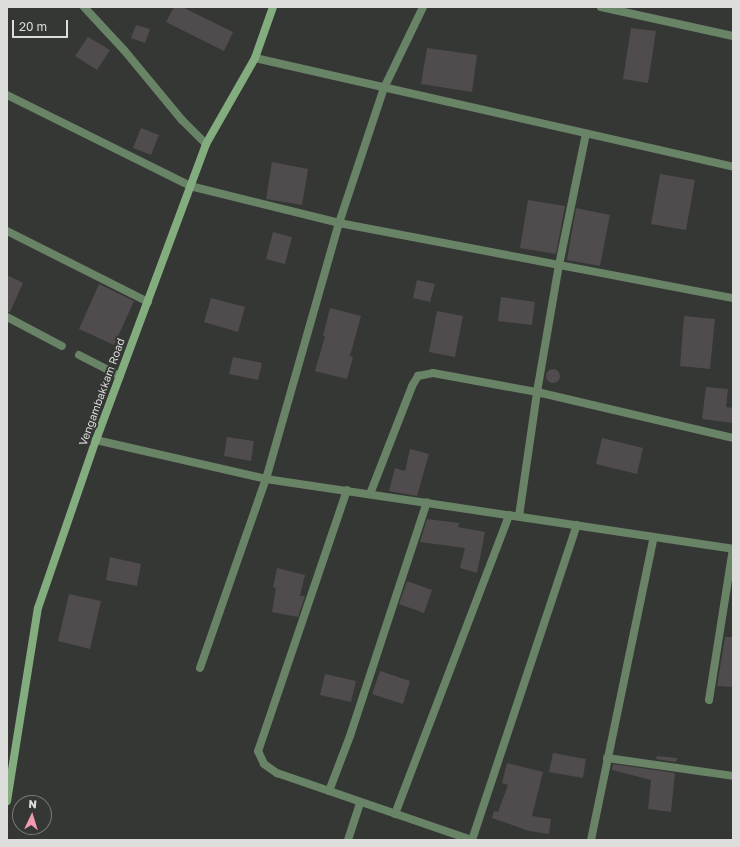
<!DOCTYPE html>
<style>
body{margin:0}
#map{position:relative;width:740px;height:847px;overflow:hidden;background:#343734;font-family:"Golos Text",sans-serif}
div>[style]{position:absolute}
.building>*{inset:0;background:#504c4d}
.round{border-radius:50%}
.service>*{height:8px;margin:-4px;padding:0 4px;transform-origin:4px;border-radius:4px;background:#698366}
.minor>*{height:8px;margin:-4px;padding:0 4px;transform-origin:4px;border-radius:4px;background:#698366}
.secondary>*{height:8px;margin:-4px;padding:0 4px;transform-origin:4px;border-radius:4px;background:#84ad7f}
span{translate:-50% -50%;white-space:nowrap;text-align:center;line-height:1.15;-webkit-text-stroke:4px #343734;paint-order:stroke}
.street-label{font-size:11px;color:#dddedc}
.frame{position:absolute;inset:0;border:8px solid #dddedc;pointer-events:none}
.north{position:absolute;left:12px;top:795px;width:40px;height:40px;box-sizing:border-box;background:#343734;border:1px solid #787a77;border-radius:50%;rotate:4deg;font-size:11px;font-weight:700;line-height:16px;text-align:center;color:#dddedc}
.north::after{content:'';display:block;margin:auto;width:14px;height:18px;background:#f29aaf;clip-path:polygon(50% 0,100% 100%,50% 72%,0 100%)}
.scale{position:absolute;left:12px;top:20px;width:56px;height:18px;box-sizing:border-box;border:2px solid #dddedc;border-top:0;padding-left:5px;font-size:12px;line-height:14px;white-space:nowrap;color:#dddedc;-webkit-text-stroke:3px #343734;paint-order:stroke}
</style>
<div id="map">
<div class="building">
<i style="clip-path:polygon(174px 7px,182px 7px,233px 32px,224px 51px,166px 22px)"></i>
<i style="clip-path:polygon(136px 25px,150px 29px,145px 43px,131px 38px)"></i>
<i style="clip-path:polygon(631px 28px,656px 31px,648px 83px,623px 79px)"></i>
<i style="clip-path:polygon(88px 37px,110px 50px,97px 70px,75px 56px)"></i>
<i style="clip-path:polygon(427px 48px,477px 55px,472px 92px,421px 84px)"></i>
<i style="clip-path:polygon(141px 128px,159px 135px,151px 155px,133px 148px)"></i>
<i style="clip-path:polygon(272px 162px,308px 169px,302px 205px,266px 199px)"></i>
<i style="clip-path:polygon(660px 174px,695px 180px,686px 230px,651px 224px)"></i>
<i style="clip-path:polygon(528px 200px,565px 206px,556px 254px,520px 248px)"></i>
<i style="clip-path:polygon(576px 208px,610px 215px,600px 266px,567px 260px)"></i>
<i style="clip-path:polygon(273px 232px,292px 237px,285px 264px,266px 259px)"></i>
<i style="clip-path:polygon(7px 275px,23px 283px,10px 312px,7px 312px)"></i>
<i style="clip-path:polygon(417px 280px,435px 284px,430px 302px,413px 298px)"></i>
<i style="clip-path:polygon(99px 284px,134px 301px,114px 345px,79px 329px)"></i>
<i style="clip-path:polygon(501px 297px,535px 302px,532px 325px,498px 321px)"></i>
<i style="clip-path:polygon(211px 298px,245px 307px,238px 332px,204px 322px)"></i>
<i style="clip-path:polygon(330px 308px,361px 316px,350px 356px,353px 357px,347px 379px,315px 371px,325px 336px,323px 336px)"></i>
<i style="clip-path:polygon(437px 311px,463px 316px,455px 357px,429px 352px)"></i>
<i style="clip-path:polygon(684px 316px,715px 319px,710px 369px,680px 366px)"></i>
<i style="clip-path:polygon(233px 357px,262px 363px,258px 380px,229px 374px)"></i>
<i class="round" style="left:546px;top:369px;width:14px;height:14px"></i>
<i style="clip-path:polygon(706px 387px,728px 389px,726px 407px,733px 408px,733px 423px,702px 419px)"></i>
<i style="clip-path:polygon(227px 437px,254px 441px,251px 461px,224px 456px)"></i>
<i style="clip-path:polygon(602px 438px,643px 448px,637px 474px,596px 464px)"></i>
<i style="clip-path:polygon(410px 449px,429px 454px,417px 496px,389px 491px,395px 468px,405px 471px)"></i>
<i style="clip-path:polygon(427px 519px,459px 523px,458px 527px,485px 532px,477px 573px,460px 568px,465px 548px,420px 542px)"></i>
<i style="clip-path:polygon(110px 557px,141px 564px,137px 586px,106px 580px)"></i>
<i style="clip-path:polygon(277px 568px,305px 575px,300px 596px,305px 596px,298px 617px,272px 612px,276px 588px,273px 587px)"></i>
<i style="clip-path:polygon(407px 581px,432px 590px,424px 613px,399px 604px)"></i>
<i style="clip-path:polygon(69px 594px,101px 601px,90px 649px,58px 641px)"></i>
<i style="clip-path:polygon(725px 637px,733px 637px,733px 687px,717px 686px)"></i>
<i style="clip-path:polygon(380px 671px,410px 681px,403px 704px,372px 694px)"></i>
<i style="clip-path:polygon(325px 674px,356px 681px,351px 702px,320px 695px)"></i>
<i style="clip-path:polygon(553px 753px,586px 759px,583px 778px,549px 772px)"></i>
<i style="clip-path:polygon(657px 756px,677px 758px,676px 762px,656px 759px)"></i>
<i style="clip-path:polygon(507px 763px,543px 772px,532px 816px,551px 819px,549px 834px,529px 831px,492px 818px,494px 811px,498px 812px,508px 785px,502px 783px)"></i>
<i style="clip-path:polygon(613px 764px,675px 773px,671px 812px,648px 809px,651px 780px,612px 770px)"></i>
</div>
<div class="service">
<i style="left:7px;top:317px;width:62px;rotate:27.8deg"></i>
<i style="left:79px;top:355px;width:46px;rotate:27.1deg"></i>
</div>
<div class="minor">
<i style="left:84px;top:7px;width:59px;rotate:47.1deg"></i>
<i style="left:124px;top:50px;width:91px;rotate:50.4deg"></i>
<i style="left:182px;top:120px;width:34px;rotate:45deg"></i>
<i style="left:601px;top:7px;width:135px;rotate:12.4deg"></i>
<i style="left:255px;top:58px;width:490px;rotate:12.8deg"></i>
<i style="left:7px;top:95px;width:204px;rotate:26.4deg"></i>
<i style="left:190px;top:186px;width:154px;rotate:13.9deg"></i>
<i style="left:339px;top:223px;width:401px;rotate:10.8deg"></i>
<i style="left:7px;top:231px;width:158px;rotate:26.7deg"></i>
<i style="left:96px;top:440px;width:174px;rotate:12.9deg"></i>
<i style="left:266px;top:479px;width:472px;rotate:8.5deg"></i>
<i style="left:347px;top:490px;width:276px;rotate:108.8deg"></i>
<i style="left:258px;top:751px;width:14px;rotate:65deg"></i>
<i style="left:264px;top:764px;width:16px;rotate:35deg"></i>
<i style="left:277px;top:773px;width:206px;rotate:19deg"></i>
<i style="left:370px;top:494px;width:116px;rotate:-68.7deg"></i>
<i style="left:412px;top:386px;width:12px;rotate:-59deg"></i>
<i style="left:418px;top:376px;width:15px;rotate:-11deg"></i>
<i style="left:433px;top:373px;width:106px;rotate:10.4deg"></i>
<i style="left:537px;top:392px;width:201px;rotate:13.2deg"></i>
<i style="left:519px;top:516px;width:125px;rotate:-81.7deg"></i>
<i style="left:537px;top:392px;width:129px;rotate:-80.2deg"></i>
<i style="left:559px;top:265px;width:134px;rotate:-78.4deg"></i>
<i style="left:200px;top:668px;width:200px;rotate:-70.8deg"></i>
<i style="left:266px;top:479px;width:266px;rotate:-74.1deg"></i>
<i style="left:339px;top:223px;width:142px;rotate:-71.6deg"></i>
<i style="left:384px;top:88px;width:90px;rotate:-64.3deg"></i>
<i style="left:709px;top:700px;width:153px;rotate:-81deg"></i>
<i style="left:607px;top:758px;width:127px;rotate:8.1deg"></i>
<i style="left:329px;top:791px;width:59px;rotate:-69.1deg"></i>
<i style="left:350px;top:736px;width:246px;rotate:-71.8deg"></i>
<i style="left:395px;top:814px;width:320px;rotate:-69.1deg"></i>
<i style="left:348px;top:840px;width:40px;rotate:-72deg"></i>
<i style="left:472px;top:840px;width:332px;rotate:-71.6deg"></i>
<i style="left:591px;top:840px;width:309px;rotate:-78.3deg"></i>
</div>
<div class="secondary">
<i style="left:7px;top:801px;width:195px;rotate:-80.9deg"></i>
<i style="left:38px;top:608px;width:178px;rotate:-71deg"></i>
<i style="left:96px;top:440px;width:316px;rotate:-69.6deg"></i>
<i style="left:206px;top:144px;width:99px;rotate:-60.3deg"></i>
<i style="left:255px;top:58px;width:54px;rotate:-70.6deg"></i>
</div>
<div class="street-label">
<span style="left:102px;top:392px;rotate:-70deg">Vengambakkam Road</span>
</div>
<div class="frame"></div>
<div class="north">N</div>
<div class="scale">20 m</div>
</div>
